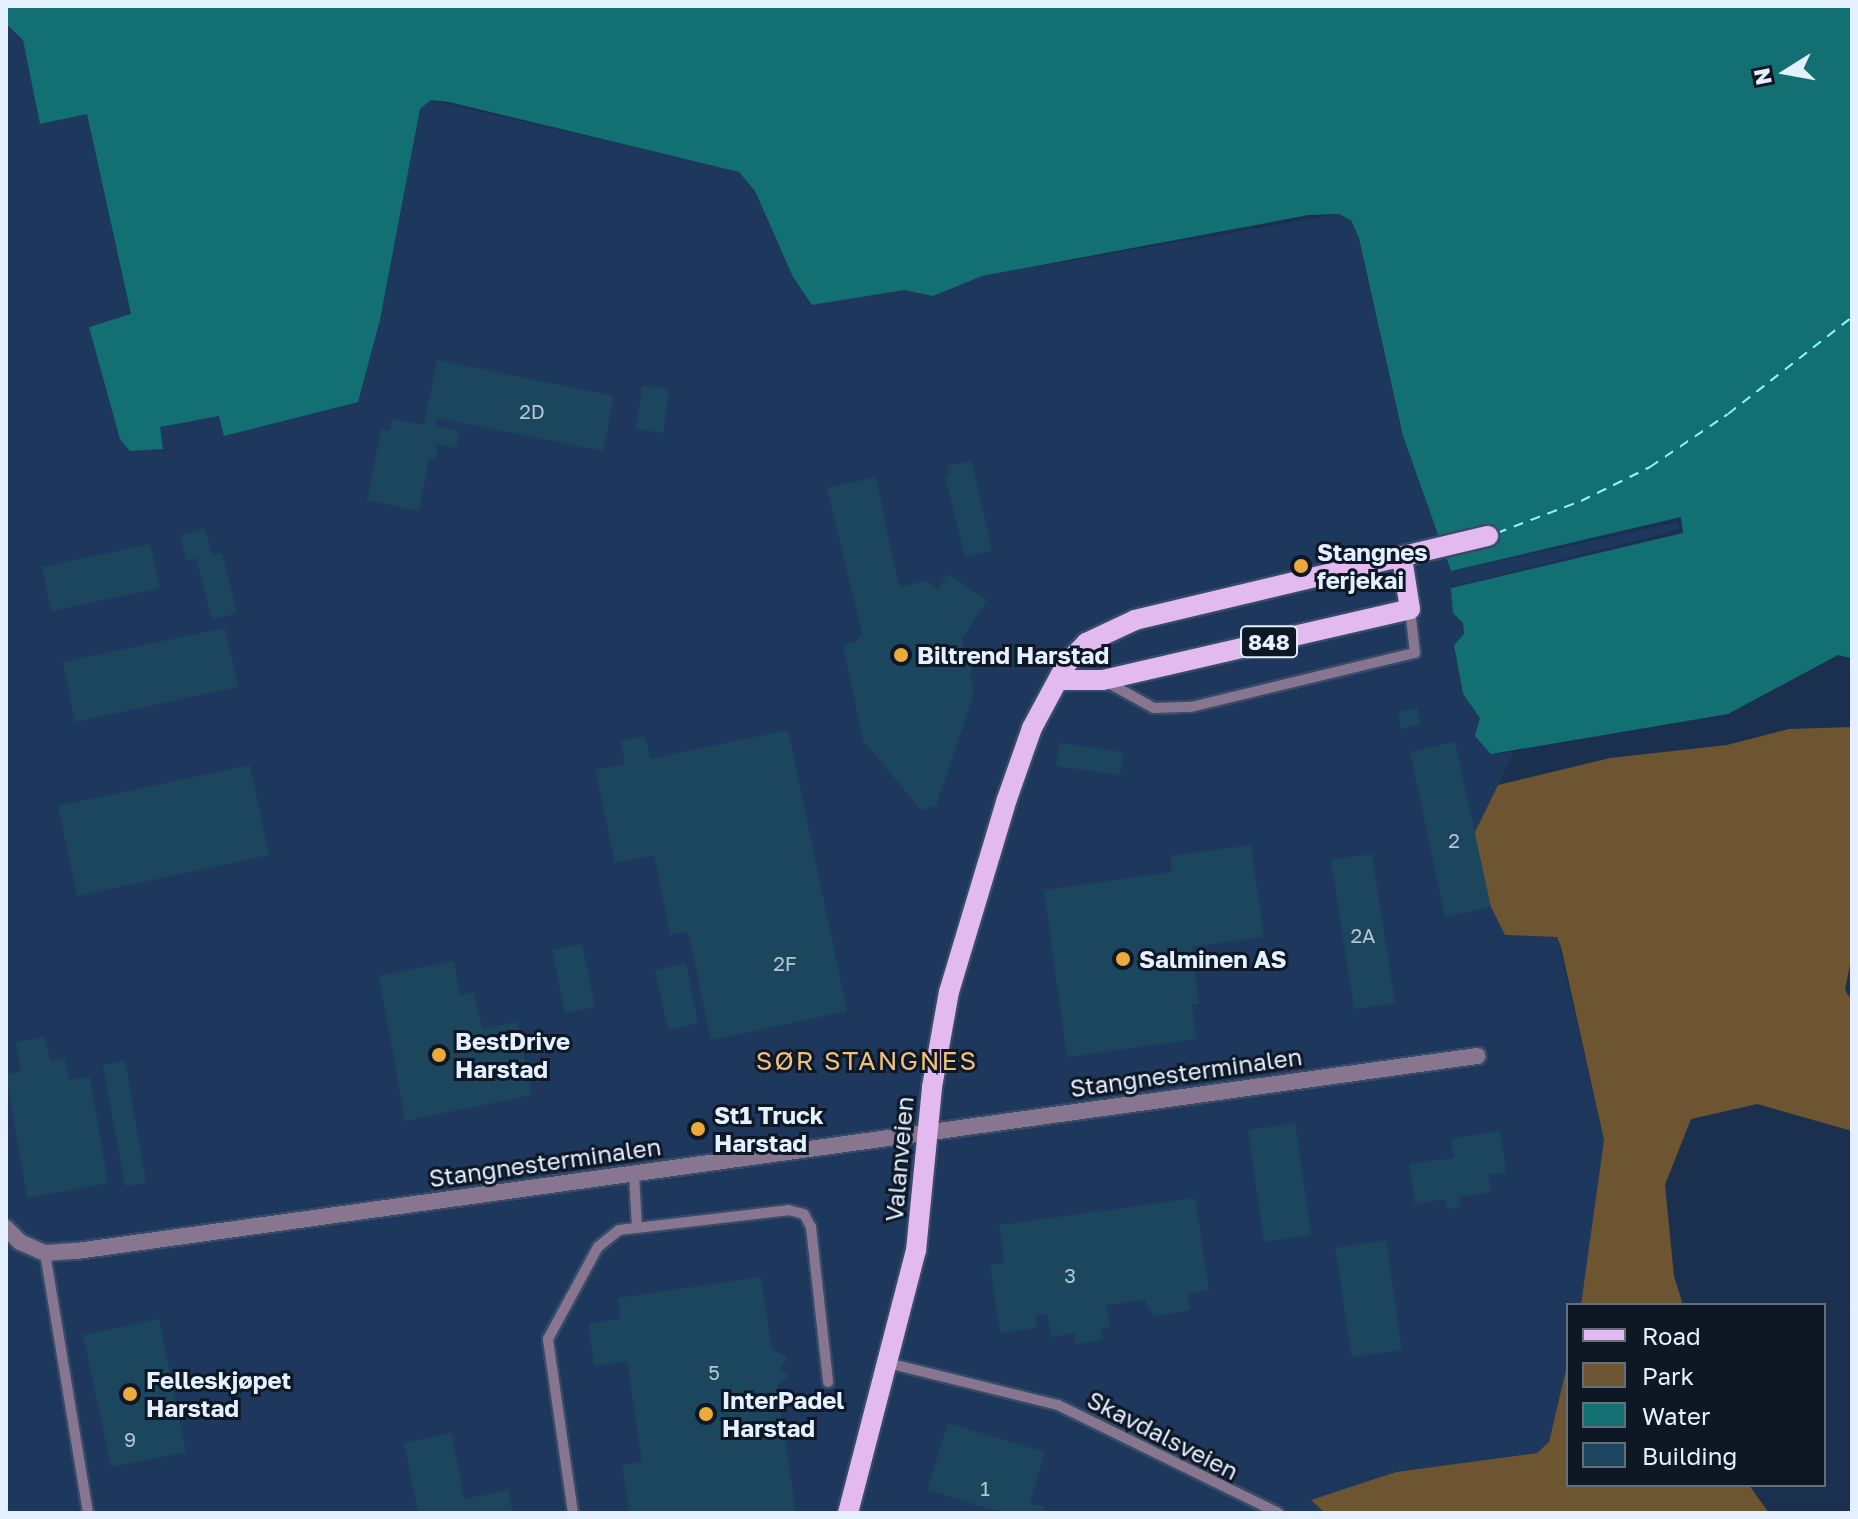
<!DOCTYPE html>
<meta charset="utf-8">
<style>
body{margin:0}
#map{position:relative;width:1858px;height:1519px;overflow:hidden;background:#1a304e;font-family:"Golos Text",sans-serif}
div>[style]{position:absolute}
.built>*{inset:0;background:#1d385c}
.green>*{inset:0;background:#6d5531}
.water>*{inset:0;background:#137072}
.pier>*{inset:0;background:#1a304e}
.ferry>*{height:2px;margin-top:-1px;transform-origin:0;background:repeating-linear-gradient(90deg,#88f9fb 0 10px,transparent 0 18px)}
.building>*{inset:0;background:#1c465e}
.roads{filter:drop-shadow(2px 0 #364b67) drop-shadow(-2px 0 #364b67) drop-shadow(0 2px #364b67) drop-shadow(0 -2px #364b67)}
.lane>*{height:10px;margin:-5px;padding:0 5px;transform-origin:5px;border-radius:5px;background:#88758f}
.street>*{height:16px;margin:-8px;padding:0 8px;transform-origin:8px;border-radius:8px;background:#88758f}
.primary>*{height:20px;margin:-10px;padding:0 10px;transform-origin:10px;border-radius:10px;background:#e2baf0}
.dots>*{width:22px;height:22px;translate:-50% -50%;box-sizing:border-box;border:4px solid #0e1825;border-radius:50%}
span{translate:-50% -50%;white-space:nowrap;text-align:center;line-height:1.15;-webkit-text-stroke:6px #0e1825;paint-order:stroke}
.number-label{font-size:20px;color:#b2c5d7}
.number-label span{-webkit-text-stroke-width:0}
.shield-label span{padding:2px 6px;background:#0e1825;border:2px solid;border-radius:6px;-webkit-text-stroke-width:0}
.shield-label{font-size:22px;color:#e4efff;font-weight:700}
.poi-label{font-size:24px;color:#e4efff;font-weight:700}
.left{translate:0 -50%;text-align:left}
.street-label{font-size:24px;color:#e4efff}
.neighbourhood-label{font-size:26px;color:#efc17d;letter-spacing:2px}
.frame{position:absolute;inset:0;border:8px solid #e4efff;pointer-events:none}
.legend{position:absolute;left:1566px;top:1303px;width:260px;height:184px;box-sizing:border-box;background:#0e1825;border:2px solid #646e7c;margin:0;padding:10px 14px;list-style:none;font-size:24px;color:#e4efff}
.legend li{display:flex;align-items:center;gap:16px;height:40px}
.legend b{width:40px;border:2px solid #646e7c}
.north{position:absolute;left:1746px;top:32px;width:80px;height:80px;-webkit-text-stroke:6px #0e1825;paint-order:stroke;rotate:259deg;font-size:22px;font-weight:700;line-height:32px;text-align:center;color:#e4efff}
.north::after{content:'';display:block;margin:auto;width:28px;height:36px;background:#e4efff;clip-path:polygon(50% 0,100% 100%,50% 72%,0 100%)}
</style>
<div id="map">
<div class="built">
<i style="clip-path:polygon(6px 24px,23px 40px,40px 124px,87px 113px,131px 315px,89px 327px,163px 449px,159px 427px,220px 415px,225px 436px,358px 402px,380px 320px,420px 109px,431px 100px,739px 172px,755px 191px,793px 277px,812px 305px,904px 290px,933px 296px,982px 276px,1339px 214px,1351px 220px,1359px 238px,1403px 436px,1451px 571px,1681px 517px,1683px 533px,1452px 587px,1453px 613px,1463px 623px,1464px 634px,1454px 645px,1463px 694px,1480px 718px,1491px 754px,1514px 752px,1474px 834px,1505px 935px,1557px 937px,1604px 1140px,1589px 1271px,1581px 1305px,1568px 1305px,1568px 1361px,1549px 1442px,1537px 1453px,1396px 1472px,1311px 1500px,1325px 1513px,6px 1513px)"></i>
</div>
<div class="green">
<i style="clip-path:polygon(1852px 727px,1852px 954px,1845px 990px,1852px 1001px,1852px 1131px,1757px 1104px,1691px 1119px,1665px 1185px,1674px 1276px,1683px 1305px,1581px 1305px,1604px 1140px,1561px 947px,1557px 937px,1505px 935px,1484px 893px,1474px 834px,1498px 785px,1610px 758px,1727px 745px,1789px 729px)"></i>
<i style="clip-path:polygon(1568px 1361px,1568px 1485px,1749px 1485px,1769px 1513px,1325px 1513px,1311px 1500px,1396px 1472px,1537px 1453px,1549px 1442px)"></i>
</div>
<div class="water">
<i style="clip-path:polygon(6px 6px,1852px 6px,1852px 658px,1838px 655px,1728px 714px,1491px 754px,1475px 736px,1480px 718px,1463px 694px,1454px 645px,1464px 634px,1463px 623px,1453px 613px,1451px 588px,1683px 533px,1681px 517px,1451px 571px,1403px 436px,1359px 238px,1351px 220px,1339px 214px,1309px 215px,982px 276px,933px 296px,904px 290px,812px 305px,793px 277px,755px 191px,739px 172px,449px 102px,431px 100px,420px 109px,380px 320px,358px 402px,224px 436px,219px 416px,160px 427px,163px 449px,130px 451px,120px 439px,89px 327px,131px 314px,87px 114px,40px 124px,23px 40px,6px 24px)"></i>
</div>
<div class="pier">
<i style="clip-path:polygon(1679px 518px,1683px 532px,1453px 587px,1679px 530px,1678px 522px,1449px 572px)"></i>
</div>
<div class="ferry">
<i style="left:1497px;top:533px;width:90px;rotate:-20.9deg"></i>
<i style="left:1581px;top:501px;width:77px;rotate:-26.2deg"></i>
<i style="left:1650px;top:467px;width:94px;rotate:-34.2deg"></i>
<i style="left:1728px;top:414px;width:157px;rotate:-38deg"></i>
</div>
<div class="building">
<i style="clip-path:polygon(437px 360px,614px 396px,603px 451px,437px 418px,436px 426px,460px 431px,456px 448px,432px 443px,438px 449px,436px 460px,429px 458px,419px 511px,367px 500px,381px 429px,390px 431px,392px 419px,424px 425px)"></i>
<i style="clip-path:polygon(642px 386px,669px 389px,663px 433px,636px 429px)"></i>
<i style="clip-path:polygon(972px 461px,992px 551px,965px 557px,945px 477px,949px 476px,947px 466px)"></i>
<i style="clip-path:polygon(876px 477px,899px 587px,926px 581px,938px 589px,948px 574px,987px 600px,962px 638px,964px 647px,979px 658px,970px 673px,974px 693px,936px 806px,921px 810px,863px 740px,843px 645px,856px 642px,862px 634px,827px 488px)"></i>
<i style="clip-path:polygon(205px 529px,212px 555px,222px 553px,237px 613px,212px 620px,196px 558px,186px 561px,180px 535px)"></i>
<i style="clip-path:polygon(150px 544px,160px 588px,51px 611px,42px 567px)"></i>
<i style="clip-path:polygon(225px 628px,238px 687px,75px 722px,63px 662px)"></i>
<i style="clip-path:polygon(1417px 708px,1421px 724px,1401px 729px,1398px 712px)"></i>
<i style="clip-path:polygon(788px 730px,847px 1011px,711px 1040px,688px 931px,670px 935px,654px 855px,615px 863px,595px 770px,625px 764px,621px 741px,645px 736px,650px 759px)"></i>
<i style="clip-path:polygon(1455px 742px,1491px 907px,1445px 917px,1410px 752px)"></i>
<i style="clip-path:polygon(1059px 743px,1123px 752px,1120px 775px,1056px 766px)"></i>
<i style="clip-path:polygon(250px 765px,269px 855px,77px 896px,58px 806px)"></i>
<i style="clip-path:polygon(1251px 845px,1264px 937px,1191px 947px,1199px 1004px,1192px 1004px,1196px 1039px,1067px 1057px,1044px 890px,1172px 872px,1170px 856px)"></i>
<i style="clip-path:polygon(1372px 854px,1395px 1003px,1354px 1009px,1331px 860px)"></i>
<i style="clip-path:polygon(582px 944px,595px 1007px,565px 1013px,552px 950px)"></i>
<i style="clip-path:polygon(454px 961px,460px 995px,474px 992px,482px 1029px,517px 1022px,532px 1095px,405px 1121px,379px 976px)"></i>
<i style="clip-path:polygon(686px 963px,698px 1023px,668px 1030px,655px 970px)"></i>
<i style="clip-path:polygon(45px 1037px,50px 1061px,65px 1058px,69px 1080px,90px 1077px,108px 1183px,27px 1198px,6px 1074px,21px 1072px,16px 1042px)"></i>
<i style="clip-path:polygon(125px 1061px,146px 1183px,125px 1186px,103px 1065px)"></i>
<i style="clip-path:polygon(1295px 1123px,1311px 1235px,1264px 1242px,1248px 1130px)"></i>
<i style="clip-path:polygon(1500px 1131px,1506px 1172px,1488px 1175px,1491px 1192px,1459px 1197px,1460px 1207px,1447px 1209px,1446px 1199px,1415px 1204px,1409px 1164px,1454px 1158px,1451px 1139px)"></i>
<i style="clip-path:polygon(1195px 1198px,1209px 1290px,1187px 1293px,1190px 1310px,1154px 1316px,1144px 1300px,1106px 1305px,1110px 1328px,1101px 1329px,1103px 1340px,1076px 1344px,1074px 1333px,1051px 1337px,1047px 1314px,1035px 1316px,1037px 1328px,1000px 1333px,990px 1265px,1005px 1263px,999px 1225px)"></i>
<i style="clip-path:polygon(1386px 1240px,1402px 1350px,1352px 1357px,1335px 1248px)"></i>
<i style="clip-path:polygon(761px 1277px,772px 1350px,788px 1357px,780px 1368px,790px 1375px,777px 1387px,796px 1513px,623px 1513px,629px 1507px,622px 1465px,642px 1462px,627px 1361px,594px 1366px,588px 1324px,621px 1319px,618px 1298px)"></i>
<i style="clip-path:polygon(159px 1319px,186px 1452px,111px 1467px,83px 1335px)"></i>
<i style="clip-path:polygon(948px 1423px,1045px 1452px,1030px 1503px,1044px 1507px,1043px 1513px,1004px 1513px,927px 1490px)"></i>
<i style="clip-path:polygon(452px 1433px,464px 1499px,509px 1490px,513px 1513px,418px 1513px,404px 1443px)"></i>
</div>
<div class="roads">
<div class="lane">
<i style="left:1105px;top:681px;width:56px;rotate:28.9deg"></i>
<i style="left:1154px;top:708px;width:37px;rotate:-2deg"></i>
<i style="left:1191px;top:707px;width:230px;rotate:-13.6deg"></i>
<i style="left:1415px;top:653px;width:44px;rotate:-96.5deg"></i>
<i style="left:634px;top:1174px;width:54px;rotate:86.8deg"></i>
<i style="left:45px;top:1253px;width:264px;rotate:80.6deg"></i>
<i style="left:888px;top:1363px;width:175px;rotate:13.9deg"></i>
<i style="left:1058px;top:1405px;width:245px;rotate:26.1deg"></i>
<i style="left:573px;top:1513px;width:176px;rotate:-98.2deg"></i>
<i style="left:548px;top:1339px;width:105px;rotate:-61.5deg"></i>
<i style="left:598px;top:1247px;width:27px;rotate:-39deg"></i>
<i style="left:619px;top:1230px;width:170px;rotate:-6.7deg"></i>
<i style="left:788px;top:1210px;width:16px;rotate:14deg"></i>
<i style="left:804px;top:1214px;width:15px;rotate:62deg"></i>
<i style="left:811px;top:1227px;width:156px;rotate:83.7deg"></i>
</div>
<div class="street">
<i style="left:6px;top:1228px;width:20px;rotate:45deg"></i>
<i style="left:20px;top:1242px;width:27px;rotate:24deg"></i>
<i style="left:45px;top:1253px;width:32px;rotate:-4deg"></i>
<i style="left:77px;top:1251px;width:1414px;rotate:-7.93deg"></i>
</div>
<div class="primary">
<i style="left:1060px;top:680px;width:43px"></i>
<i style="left:1103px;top:680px;width:315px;rotate:-13deg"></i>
<i style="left:1410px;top:609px;width:52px;rotate:-98.9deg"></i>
<i style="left:848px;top:1513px;width:271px;rotate:-75.5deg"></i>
<i style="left:916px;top:1251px;width:165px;rotate:-84.4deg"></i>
<i style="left:932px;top:1087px;width:97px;rotate:-79.9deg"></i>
<i style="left:949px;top:992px;width:202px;rotate:-73.3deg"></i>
<i style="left:1007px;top:799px;width:75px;rotate:-70.6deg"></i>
<i style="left:1032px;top:728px;width:74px;rotate:-61.7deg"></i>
<i style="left:1067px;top:663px;width:28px;rotate:-46deg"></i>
<i style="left:1086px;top:643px;width:54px;rotate:-25.1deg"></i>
<i style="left:1135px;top:620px;width:363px;rotate:-13.4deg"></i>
</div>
</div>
<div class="dots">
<i style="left:1301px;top:566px;background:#ebaa39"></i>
<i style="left:901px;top:655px;background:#ebaa39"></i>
<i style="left:1123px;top:959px;background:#ebaa39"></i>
<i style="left:439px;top:1055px;background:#ebaa39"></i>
<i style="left:698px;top:1129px;background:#ebaa39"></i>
<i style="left:130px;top:1394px;background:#ebaa39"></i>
<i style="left:706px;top:1414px;background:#ebaa39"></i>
</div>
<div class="number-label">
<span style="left:532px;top:411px">2D</span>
<span style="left:1454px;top:840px">2</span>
<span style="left:1363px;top:935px">2A</span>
<span style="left:785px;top:963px">2F</span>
<span style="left:1070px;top:1275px">3</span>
<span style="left:714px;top:1372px">5</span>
<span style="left:130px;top:1439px">9</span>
<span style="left:985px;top:1488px">1</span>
</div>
<div class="shield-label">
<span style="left:1269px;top:642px">848</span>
</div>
<div class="poi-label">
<span class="left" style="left:1317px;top:566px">Stangnes<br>ferjekai</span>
<span class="left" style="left:917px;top:655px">Biltrend Harstad</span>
<span class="left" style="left:1139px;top:959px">Salminen AS</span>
<span class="left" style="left:455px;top:1055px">BestDrive<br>Harstad</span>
<span class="left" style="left:714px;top:1129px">St1 Truck<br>Harstad</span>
<span class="left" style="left:146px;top:1394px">Felleskjøpet<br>Harstad</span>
<span class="left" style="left:722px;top:1414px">InterPadel<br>Harstad</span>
</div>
<div class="street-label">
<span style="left:1186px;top:1072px;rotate:-8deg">Stangnesterminalen</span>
<span style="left:899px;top:1159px;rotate:-85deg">Valanveien</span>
<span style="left:545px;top:1162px;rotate:-8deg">Stangnesterminalen</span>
<span style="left:1163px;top:1435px;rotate:27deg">Skavdalsveien</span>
</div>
<div class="neighbourhood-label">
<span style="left:867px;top:1061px">SØR STANGNES</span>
</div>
<div class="frame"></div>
<ul class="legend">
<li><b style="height:10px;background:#e2baf0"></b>Road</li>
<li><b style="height:22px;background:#6d5531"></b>Park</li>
<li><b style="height:22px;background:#137072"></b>Water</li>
<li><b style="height:22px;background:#1c465e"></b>Building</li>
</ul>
<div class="north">N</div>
</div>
